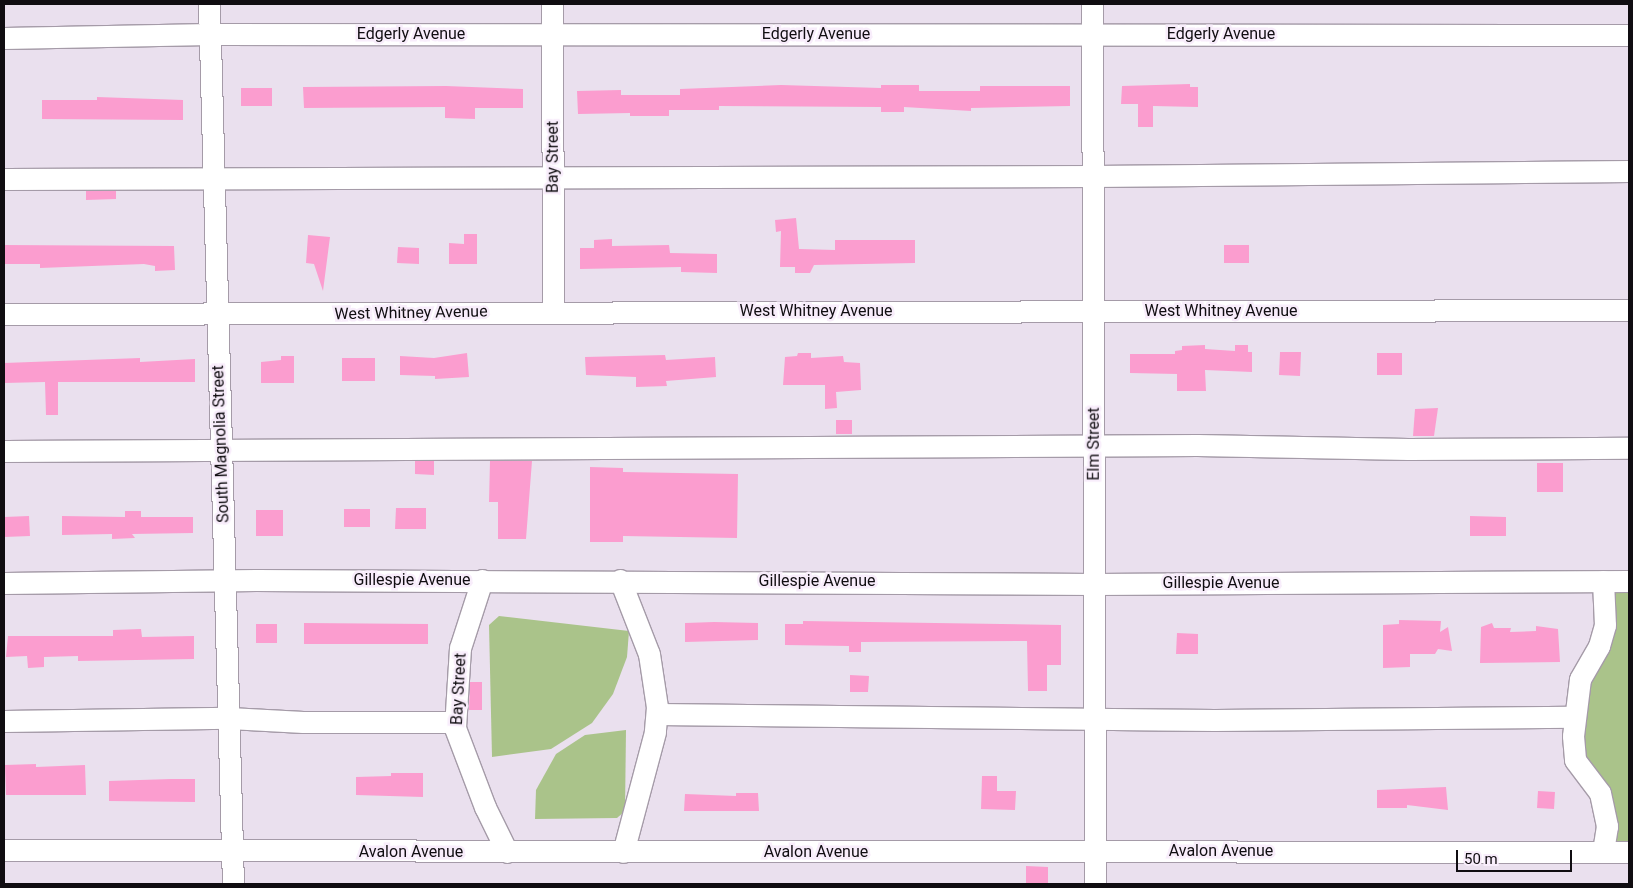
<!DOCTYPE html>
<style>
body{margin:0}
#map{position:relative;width:1633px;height:888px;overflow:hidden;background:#eae0ee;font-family:Roboto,sans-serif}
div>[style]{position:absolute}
.green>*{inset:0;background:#aac38a}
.building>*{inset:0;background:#fb9dcf}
.roads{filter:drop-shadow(1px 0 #a59ba8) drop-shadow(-1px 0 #a59ba8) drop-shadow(0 1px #a59ba8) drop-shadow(0 -1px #a59ba8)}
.minor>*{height:21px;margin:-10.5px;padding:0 10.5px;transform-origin:10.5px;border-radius:10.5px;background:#fff}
span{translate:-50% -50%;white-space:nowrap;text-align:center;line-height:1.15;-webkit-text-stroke:5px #f8edfb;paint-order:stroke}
.street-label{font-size:16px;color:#100d11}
.frame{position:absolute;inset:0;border:5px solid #100d11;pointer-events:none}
.scale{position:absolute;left:1456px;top:850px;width:116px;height:22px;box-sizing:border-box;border:2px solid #100d11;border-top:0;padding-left:6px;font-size:15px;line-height:18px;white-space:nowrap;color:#100d11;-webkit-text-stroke:4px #f8edfb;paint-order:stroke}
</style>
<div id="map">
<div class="green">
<i style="clip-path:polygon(1605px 583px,1629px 583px,1629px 850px,1606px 850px,1582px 768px,1577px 702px)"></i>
<i style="clip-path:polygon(499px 616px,629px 631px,627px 657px,613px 694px,592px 723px,551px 749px,492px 757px,489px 625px)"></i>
<i style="clip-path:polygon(626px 730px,625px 811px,617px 818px,535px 819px,536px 790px,556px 754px,585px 735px)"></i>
</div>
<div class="building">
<i style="clip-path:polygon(1190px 84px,1190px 87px,1198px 87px,1198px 107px,1153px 106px,1153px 127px,1138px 127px,1138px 104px,1121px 104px,1122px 86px)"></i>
<i style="clip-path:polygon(781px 85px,881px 88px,881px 85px,919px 85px,919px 91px,980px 91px,980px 86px,1070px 86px,1070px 106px,971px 108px,971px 111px,904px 107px,904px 112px,881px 112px,881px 107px,719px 106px,719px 110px,669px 110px,669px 116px,630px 116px,630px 113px,578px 114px,577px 91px,621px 90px,621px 95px,680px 95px,680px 89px)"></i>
<i style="clip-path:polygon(446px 86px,523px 89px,523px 108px,475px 108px,475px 119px,445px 118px,445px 107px,304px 108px,303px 87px)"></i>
<i style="clip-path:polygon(241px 88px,272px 88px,272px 106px,241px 106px)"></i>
<i style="clip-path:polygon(97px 97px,183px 100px,183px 120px,42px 119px,42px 100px,97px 100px)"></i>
<i style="clip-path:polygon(86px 191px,116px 191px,116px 199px,86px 200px)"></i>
<i style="clip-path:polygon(796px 218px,799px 249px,835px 250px,835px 240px,915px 240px,915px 263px,814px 265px,810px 273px,795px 273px,795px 267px,780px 267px,781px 231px,776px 232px,775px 220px)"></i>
<i style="clip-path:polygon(464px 234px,477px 234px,477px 264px,449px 264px,449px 243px,464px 244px)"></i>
<i style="clip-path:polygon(308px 235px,330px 237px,323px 291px,314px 264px,306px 263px)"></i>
<i style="clip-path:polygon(612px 239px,612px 246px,669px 245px,670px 253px,717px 254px,717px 273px,681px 272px,681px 267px,580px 269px,580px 248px,594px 248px,594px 240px)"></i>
<i style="clip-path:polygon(4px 245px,174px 246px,175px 270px,155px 271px,155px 266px,144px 264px,40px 268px,40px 264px,4px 264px)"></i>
<i style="clip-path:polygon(1224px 245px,1249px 245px,1249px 263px,1224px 263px)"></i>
<i style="clip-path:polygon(398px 247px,419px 248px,419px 264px,397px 263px)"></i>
<i style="clip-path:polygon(1205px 345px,1205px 349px,1235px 351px,1235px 345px,1248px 345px,1248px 352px,1252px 352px,1252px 372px,1205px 370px,1206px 391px,1177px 391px,1177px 374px,1130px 373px,1130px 354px,1175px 354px,1175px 351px,1182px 350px,1182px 346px)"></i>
<i style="clip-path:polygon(1280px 352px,1301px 352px,1300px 376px,1279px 375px)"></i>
<i style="clip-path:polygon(467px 353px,469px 377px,435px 379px,435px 376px,400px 375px,400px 356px,434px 358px)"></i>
<i style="clip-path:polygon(798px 353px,811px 353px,811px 358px,843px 356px,844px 362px,860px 363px,861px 390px,836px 392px,837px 408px,825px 409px,825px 385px,783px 385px,785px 357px,797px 356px)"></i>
<i style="clip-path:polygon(1377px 353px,1402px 353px,1402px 375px,1377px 375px)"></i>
<i style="clip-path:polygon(665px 355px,666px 360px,715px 357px,716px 377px,666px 381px,667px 386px,636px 387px,636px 377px,586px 375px,585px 357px)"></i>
<i style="clip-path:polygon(281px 356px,294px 356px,294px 383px,261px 383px,261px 362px,281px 360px)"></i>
<i style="clip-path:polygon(140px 358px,140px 362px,195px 359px,195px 382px,58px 382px,58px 415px,46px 415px,45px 382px,4px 383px,4px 363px)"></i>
<i style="clip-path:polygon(342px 358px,375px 358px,375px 381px,342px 381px)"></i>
<i style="clip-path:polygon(1438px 408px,1434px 436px,1413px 436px,1415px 409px)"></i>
<i style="clip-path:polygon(836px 420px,852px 420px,852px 434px,836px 434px)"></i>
<i style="clip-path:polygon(415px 461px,434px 461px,434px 475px,415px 474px)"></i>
<i style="clip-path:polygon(490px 461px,532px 461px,526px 539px,498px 539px,498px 502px,489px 502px)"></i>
<i style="clip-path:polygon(1537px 463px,1563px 463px,1563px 492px,1537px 492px)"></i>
<i style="clip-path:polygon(590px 467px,623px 468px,623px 472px,738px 474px,737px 538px,623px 536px,623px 542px,590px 542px)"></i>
<i style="clip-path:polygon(396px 508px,426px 508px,426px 529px,395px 529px)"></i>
<i style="clip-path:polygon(344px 509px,370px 509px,370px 527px,344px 527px)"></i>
<i style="clip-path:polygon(256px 510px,283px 510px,283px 536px,256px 536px)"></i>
<i style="clip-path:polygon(125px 511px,141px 511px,141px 517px,193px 517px,193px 533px,132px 534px,135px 538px,112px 539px,112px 534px,62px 535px,62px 516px,125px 517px)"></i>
<i style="clip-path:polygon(29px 516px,30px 536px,4px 537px,4px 517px)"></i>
<i style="clip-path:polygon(1470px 516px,1506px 517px,1506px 536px,1470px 536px)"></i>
<i style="clip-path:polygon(1399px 620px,1441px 621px,1440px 632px,1448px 627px,1452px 651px,1438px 649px,1435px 654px,1410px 654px,1410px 667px,1383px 668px,1383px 625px,1399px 624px)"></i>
<i style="clip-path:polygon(803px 621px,1061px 625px,1061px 665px,1047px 665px,1047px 691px,1028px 691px,1027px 641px,861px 642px,861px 652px,849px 652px,849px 646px,785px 645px,785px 624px,803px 624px)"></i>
<i style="clip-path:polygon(714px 622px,758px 623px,758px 640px,685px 642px,685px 623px)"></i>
<i style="clip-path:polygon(304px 623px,428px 624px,428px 644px,304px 644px)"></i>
<i style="clip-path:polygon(1492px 623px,1494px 628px,1511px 628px,1510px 632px,1536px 631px,1536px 626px,1558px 629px,1560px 662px,1480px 663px,1481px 627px)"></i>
<i style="clip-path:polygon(256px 624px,277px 624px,277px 643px,256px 643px)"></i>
<i style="clip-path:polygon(141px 629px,142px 637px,194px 636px,194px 659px,78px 661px,78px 656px,44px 657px,44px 667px,28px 668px,27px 656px,6px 657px,8px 636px,113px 636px,113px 630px)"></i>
<i style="clip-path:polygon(1177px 633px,1198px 634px,1198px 654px,1176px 654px)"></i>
<i style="clip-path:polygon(850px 675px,869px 676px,868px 692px,850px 692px)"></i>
<i style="clip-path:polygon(470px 682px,482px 682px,482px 710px,469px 710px)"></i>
<i style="clip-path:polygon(36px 764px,36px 767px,85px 765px,86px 795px,6px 795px,5px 765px)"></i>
<i style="clip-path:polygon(391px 773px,423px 773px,423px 797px,356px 795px,356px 777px,391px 776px)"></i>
<i style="clip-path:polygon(982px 776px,997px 776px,997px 791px,1016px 791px,1015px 810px,981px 809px)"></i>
<i style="clip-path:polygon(171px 779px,195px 779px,195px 802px,109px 801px,109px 781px)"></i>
<i style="clip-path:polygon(1446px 787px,1448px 810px,1407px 805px,1407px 808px,1377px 808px,1377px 790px)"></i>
<i style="clip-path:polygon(1538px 791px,1555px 792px,1554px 809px,1537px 808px)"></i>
<i style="clip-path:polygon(736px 793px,758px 793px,759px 811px,684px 811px,685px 794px,736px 796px)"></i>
<i style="clip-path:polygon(1026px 866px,1048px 867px,1048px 884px,1026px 884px)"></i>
</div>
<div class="roads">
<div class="minor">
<i style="left:209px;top:4px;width:880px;rotate:88.44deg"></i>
<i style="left:552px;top:4px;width:307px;rotate:89.8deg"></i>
<i style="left:1092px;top:4px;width:880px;rotate:89.8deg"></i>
<i style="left:4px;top:38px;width:206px;rotate:-1.1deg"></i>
<i style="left:210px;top:34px;width:1419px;rotate:0.04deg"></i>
<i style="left:4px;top:179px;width:1089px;rotate:-0.16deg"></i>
<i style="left:1093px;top:176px;width:536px;rotate:-0.53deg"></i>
<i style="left:4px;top:314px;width:1625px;rotate:-0.14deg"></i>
<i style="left:4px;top:451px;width:1193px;rotate:-0.29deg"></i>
<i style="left:1197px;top:445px;width:211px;rotate:1.1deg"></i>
<i style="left:1408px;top:449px;width:221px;rotate:-0.3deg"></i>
<i style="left:482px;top:580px;width:71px;rotate:107.9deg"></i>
<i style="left:460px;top:648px;width:80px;rotate:93.6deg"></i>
<i style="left:455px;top:728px;width:85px;rotate:69.2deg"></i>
<i style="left:485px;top:807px;width:50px;rotate:63.9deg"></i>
<i style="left:620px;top:580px;width:79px;rotate:68.6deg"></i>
<i style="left:649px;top:654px;width:54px;rotate:81.4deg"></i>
<i style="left:657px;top:707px;width:25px;rotate:95deg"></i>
<i style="left:655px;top:732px;width:124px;rotate:104.9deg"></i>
<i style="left:1603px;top:581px;width:44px;rotate:87.4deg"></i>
<i style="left:1605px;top:625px;width:22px;rotate:106deg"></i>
<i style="left:1599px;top:646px;width:38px;rotate:120deg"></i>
<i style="left:1580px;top:679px;width:57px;rotate:97deg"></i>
<i style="left:1573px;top:736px;width:24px;rotate:85deg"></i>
<i style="left:1575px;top:760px;width:41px;rotate:52.9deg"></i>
<i style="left:1600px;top:793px;width:34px;rotate:78deg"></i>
<i style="left:1607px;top:826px;width:26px;rotate:99deg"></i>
<i style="left:4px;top:583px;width:252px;rotate:-0.7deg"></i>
<i style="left:256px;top:580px;width:838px;rotate:0.27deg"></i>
<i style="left:1094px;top:584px;width:535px;rotate:-0.32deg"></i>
<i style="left:657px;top:714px;width:558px;rotate:0.62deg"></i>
<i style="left:1215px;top:720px;width:359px;rotate:-0.5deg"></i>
<i style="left:4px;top:721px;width:225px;rotate:-0.8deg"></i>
<i style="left:229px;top:718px;width:74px;rotate:3.1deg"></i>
<i style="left:303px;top:722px;width:152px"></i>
<i style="left:4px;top:850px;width:1625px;rotate:0.07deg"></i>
</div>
</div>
<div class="street-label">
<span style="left:411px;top:34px">Edgerly Avenue</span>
<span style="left:816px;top:34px">Edgerly Avenue</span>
<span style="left:1221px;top:34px">Edgerly Avenue</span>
<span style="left:553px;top:157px;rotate:-90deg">Bay Street</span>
<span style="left:816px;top:311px">West Whitney Avenue</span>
<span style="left:1221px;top:311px">West Whitney Avenue</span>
<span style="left:411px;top:313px;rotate:-1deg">West Whitney Avenue</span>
<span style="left:221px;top:444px;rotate:-92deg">South Magnolia Street</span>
<span style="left:1094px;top:444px;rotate:-90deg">Elm Street</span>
<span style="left:412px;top:580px">Gillespie Avenue</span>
<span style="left:817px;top:581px">Gillespie Avenue</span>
<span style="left:1221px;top:583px">Gillespie Avenue</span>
<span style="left:459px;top:689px;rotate:-87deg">Bay Street</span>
<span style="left:1221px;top:851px">Avalon Avenue</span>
<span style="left:411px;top:852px">Avalon Avenue</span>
<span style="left:816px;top:852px">Avalon Avenue</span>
</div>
<div class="frame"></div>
<div class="scale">50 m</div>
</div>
